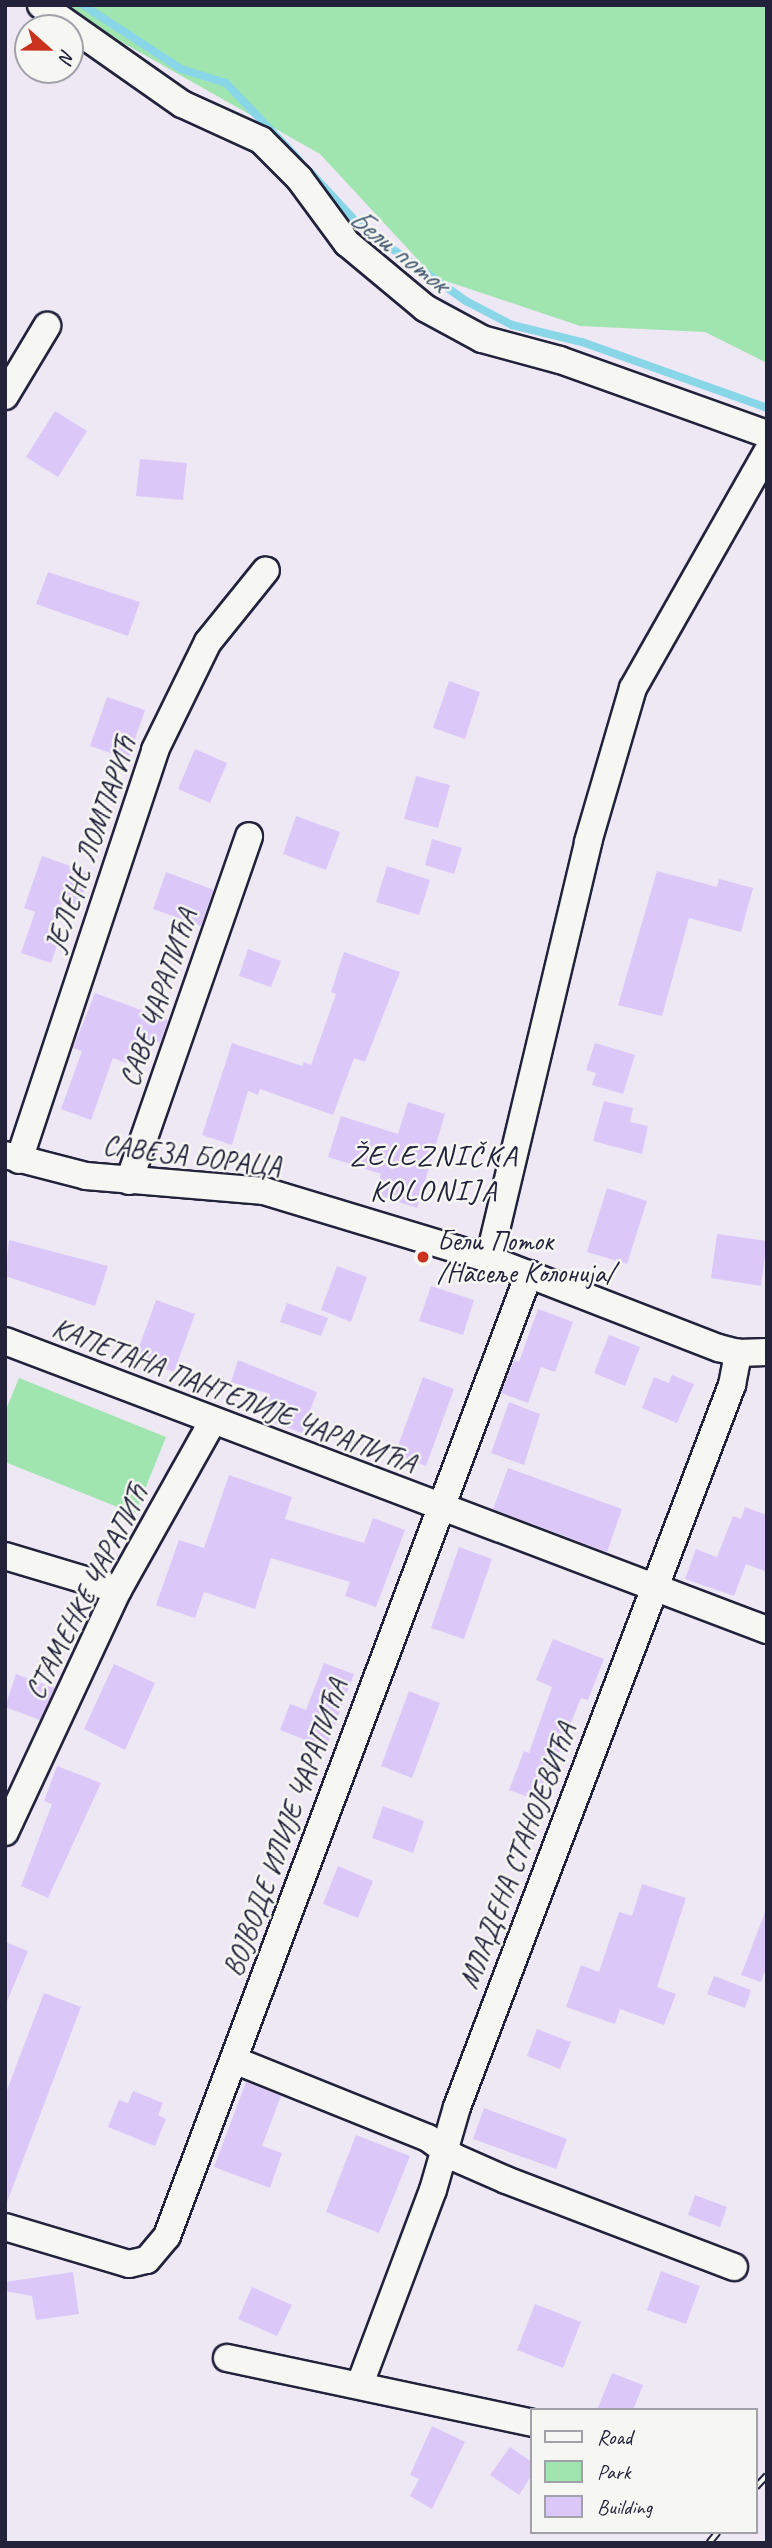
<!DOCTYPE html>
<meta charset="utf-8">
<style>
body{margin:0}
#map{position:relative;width:772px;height:2548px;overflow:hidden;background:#eee8f4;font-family:Caveat,sans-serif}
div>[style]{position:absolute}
.green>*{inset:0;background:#a0e4af}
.stream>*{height:8px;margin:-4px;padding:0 4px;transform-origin:4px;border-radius:4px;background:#88d6e7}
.building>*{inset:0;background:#dcc8f8}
.roads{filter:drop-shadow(2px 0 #22223b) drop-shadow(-2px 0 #22223b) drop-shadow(0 2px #22223b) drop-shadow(0 -2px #22223b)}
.minor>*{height:26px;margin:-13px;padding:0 13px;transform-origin:13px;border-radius:13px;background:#f6f6f2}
.rail>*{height:8px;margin-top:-4px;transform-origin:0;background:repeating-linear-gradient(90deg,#f6f6f2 0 16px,#22223b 0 32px);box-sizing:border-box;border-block:2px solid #22223b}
.dots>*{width:19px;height:19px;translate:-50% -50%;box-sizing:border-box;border:4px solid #f6f6f2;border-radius:50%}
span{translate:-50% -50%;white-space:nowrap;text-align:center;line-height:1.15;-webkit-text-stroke:5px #f6f6f2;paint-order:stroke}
.street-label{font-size:28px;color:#22223b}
.poi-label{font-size:28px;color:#22223b}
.left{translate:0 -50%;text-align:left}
.water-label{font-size:30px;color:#41586f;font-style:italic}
.neighbourhood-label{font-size:30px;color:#22223b;letter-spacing:2px}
.frame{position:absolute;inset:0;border:7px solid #22223b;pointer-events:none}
.legend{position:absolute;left:530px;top:2408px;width:228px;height:126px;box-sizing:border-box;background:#f6f6f2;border:2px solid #a1a1a9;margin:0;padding:9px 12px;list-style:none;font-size:21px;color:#22223b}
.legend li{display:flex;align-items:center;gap:14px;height:35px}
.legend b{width:35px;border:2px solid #a1a1a9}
.north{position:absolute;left:14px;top:14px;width:70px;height:70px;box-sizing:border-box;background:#f6f6f2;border:2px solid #a1a1a9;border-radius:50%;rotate:111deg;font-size:19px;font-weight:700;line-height:28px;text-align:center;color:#22223b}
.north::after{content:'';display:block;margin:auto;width:24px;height:32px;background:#c8321e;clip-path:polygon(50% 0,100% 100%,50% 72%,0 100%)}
</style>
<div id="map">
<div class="green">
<i style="clip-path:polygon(56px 5px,767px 5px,767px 363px,705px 332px,580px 326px,434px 277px,320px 154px)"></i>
<i style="clip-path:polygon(19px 1378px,166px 1437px,135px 1514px,5px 1462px,5px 1412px)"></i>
</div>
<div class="stream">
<i style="left:83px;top:5px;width:117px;rotate:33.1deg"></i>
<i style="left:181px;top:69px;width:47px;rotate:17.3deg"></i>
<i style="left:226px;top:83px;width:106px;rotate:46.5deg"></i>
<i style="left:310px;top:172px;width:74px;rotate:47.2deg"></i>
<i style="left:360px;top:226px;width:130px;rotate:35.3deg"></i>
<i style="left:466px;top:301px;width:52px;rotate:27.6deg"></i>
<i style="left:512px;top:325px;width:72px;rotate:13.7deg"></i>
<i style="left:582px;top:342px;width:196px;rotate:19.6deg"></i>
</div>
<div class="building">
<i style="clip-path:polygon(55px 411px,87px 431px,58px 477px,26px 457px)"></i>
<i style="clip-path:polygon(140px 459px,187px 463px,183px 500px,136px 496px)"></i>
<i style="clip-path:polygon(48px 572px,140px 602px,128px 636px,36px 604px)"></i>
<i style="clip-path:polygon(449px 681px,480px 692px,465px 739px,433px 728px)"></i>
<i style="clip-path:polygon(107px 697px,145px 710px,128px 759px,90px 746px)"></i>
<i style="clip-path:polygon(195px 749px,227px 763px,210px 803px,178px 789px)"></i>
<i style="clip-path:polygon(416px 776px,450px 785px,438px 828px,404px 819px)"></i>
<i style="clip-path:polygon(296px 816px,340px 832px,326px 870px,283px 854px)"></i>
<i style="clip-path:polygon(432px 839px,462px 848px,454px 874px,425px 865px)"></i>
<i style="clip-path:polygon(42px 856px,90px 873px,79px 906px,63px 900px,50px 937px,59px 940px,51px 963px,21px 953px,35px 912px,24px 908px)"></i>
<i style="clip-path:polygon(387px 866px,430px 880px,419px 915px,376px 902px)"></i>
<i style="clip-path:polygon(657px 871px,717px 887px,719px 879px,753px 888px,741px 932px,689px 918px,662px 1016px,618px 1005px)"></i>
<i style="clip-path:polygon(166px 872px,214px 890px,201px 926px,153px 909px)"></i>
<i style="clip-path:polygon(248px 949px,281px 961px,271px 987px,239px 976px)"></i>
<i style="clip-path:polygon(344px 952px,400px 972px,365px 1062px,354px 1058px,333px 1115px,260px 1089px,258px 1095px,248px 1091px,232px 1145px,202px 1135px,232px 1043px,302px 1066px,304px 1062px,311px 1065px,336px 994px,331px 992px)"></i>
<i style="clip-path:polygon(95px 993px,168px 1020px,160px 1043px,150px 1040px,139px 1068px,113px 1058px,91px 1120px,61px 1109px,82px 1051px,73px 1048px)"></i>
<i style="clip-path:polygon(595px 1043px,635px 1055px,623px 1094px,592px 1085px,596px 1073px,586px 1070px)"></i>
<i style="clip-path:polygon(604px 1101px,633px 1108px,630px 1122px,648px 1126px,642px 1154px,593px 1141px)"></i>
<i style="clip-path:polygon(408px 1102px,445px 1114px,417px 1208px,375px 1194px,381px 1174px,328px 1157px,341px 1116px,398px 1134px)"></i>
<i style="clip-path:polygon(607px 1188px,647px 1201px,627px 1264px,587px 1252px)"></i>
<i style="clip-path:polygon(717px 1234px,767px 1241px,761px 1286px,711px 1278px)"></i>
<i style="clip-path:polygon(9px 1240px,108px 1266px,95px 1306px,5px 1276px)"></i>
<i style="clip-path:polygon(337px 1266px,367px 1277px,351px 1322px,321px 1310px)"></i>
<i style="clip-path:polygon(431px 1286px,474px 1300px,463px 1335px,419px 1321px)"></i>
<i style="clip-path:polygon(156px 1300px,195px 1314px,174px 1372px,135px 1358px)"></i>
<i style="clip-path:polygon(287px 1303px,328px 1318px,321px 1336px,280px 1322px)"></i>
<i style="clip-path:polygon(538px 1309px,573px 1322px,555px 1372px,541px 1367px,528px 1403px,501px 1393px,514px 1360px,519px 1362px)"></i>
<i style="clip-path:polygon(609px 1335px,640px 1347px,625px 1386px,594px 1373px)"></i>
<i style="clip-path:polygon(238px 1360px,317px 1392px,302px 1433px,275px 1423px,279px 1412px,266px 1407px,270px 1394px,231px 1382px)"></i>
<i style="clip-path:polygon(672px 1375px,694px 1384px,677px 1423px,642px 1408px,654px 1377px,669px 1383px)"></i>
<i style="clip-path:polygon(423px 1377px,454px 1389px,426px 1466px,395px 1454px)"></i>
<i style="clip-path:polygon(509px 1402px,540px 1414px,524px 1465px,491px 1453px)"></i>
<i style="clip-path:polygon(508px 1468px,622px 1509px,607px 1552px,493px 1509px)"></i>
<i style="clip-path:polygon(229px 1475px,292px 1497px,285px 1519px,364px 1543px,373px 1518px,405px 1530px,376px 1607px,345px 1596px,350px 1582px,271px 1558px,255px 1609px,204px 1592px,195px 1618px,156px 1605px,179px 1540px,204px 1548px)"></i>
<i style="clip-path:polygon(745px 1507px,767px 1515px,767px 1572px,746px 1564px,734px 1596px,685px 1579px,696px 1549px,717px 1557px,733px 1516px,741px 1519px)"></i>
<i style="clip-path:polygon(459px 1547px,492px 1559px,464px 1639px,431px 1628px)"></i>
<i style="clip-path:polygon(553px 1639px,604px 1659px,588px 1700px,581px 1698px,539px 1801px,509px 1790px,524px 1751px,529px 1753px,552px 1687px,536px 1680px)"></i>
<i style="clip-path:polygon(324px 1663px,354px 1674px,326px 1748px,280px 1730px,290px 1704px,306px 1710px)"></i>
<i style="clip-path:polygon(114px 1664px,155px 1683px,125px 1750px,84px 1729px)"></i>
<i style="clip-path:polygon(16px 1674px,55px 1688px,40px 1720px,5px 1707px)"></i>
<i style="clip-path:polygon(409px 1691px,440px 1703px,412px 1778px,381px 1766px)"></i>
<i style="clip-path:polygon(57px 1766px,101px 1783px,48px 1898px,21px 1886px,52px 1804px,44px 1801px)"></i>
<i style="clip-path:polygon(383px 1806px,424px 1821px,413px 1853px,372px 1838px)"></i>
<i style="clip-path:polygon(338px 1866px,373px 1881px,358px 1918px,323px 1904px)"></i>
<i style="clip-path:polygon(642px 1884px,686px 1898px,657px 1987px,676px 1994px,664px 2025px,620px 2009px,615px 2024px,566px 2007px,581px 1965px,599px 1972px,619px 1912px,632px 1916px)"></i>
<i style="clip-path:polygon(765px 1912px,767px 1965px,761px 1982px,741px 1975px)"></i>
<i style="clip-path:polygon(5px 1942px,28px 1951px,6px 2004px,5px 2004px)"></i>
<i style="clip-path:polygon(714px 1976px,751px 1990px,745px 2008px,707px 1994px)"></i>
<i style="clip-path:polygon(44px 1993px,81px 2007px,7px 2202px,5px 2095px)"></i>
<i style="clip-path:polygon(537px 2029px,571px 2042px,560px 2069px,527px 2056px)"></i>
<i style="clip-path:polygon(246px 2082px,281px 2096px,262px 2146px,282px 2153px,270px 2188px,214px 2167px)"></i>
<i style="clip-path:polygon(133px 2091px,163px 2103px,158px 2115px,166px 2119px,155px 2146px,108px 2127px,119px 2100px,128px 2103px)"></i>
<i style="clip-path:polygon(484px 2108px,567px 2139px,556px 2169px,473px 2139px)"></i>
<i style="clip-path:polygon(356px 2135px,410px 2156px,379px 2233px,326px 2212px)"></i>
<i style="clip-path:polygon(695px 2195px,727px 2207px,720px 2227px,688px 2215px)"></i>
<i style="clip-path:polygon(661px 2271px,700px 2286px,686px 2324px,647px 2310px)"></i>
<i style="clip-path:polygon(73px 2272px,79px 2314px,36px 2320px,32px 2296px,5px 2291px,5px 2282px)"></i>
<i style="clip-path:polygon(252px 2287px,292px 2305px,277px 2336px,238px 2319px)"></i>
<i style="clip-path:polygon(535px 2304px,581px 2322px,563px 2368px,517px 2350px)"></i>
<i style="clip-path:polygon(612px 2373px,643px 2385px,633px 2410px,597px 2410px)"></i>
<i style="clip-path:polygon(432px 2426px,465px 2442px,432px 2509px,410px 2496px,419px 2479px,410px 2475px)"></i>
<i style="clip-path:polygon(510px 2447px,532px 2462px,532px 2475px,519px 2495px,490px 2475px)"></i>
</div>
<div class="roads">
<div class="minor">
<i style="left:41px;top:5px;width:172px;rotate:35.1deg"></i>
<i style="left:182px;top:104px;width:87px;rotate:24.5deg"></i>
<i style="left:261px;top:140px;width:54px;rotate:45deg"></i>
<i style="left:299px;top:178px;width:81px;rotate:53.6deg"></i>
<i style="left:347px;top:243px;width:102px;rotate:39.8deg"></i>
<i style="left:425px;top:308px;width:65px;rotate:28.5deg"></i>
<i style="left:482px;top:339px;width:81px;rotate:15.1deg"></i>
<i style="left:560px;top:360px;width:220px;rotate:19.7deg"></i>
<i style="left:5px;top:396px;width:82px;rotate:-59deg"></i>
<i style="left:5px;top:1155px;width:84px;rotate:14.5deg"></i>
<i style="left:86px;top:1176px;width:179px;rotate:4.8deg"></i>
<i style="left:264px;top:1191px;width:235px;rotate:16.8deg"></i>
<i style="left:489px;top:1259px;width:247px;rotate:21.2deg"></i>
<i style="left:719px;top:1348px;width:20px;rotate:15deg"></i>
<i style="left:738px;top:1353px;width:29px;rotate:-2deg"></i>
<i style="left:19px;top:1160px;width:432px;rotate:-71.6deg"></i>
<i style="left:155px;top:750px;width:120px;rotate:-63.9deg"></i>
<i style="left:208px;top:642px;width:92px;rotate:-51.1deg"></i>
<i style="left:129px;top:1181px;width:365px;rotate:-70.8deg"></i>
<i style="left:489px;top:1259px;width:429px;rotate:-76.6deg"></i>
<i style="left:588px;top:842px;width:160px;rotate:-73.7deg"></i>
<i style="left:633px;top:688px;width:271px;rotate:-60.4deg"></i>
<i style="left:5px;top:1341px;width:815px;rotate:20.77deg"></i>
<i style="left:5px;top:1556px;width:118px;rotate:16.7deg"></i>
<i style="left:5px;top:1832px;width:267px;rotate:-65deg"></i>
<i style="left:118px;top:1590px;width:194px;rotate:-60.7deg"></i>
<i style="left:234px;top:2060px;width:209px;rotate:21.9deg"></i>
<i style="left:428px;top:2138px;width:34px;rotate:36deg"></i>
<i style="left:456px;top:2158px;width:55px;rotate:23.7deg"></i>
<i style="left:506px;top:2180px;width:244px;rotate:20.9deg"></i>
<i style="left:5px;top:2227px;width:129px;rotate:16.6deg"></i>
<i style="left:129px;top:2264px;width:18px;rotate:-13deg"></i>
<i style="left:147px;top:2260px;width:31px;rotate:-50deg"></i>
<i style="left:167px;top:2236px;width:1028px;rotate:-69.38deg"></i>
<i style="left:227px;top:2358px;width:312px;rotate:12deg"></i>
<i style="left:360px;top:2384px;width:207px;rotate:-69.4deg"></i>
<i style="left:433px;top:2190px;width:86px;rotate:-73.9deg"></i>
<i style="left:457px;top:2107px;width:773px;rotate:-69.15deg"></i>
<i style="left:732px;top:1385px;width:33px;rotate:-79deg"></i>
</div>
</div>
<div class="rail">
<i style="left:756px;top:2487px;width:16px;rotate:-47deg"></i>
<i style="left:709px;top:2543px;width:14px;rotate:-51deg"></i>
</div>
<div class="dots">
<i style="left:423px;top:1257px;background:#c8321e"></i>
</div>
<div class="street-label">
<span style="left:91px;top:844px;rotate:-71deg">ЈЕЛЕНЕ ЛОМПАРИЋ</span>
<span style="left:159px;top:998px;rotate:-71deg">САВЕ ЧАРАПИЋА</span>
<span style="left:192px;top:1156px;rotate:7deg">САВЕЗА БОРАЦА</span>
<span style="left:234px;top:1396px;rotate:21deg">КАПЕТАНА ПАНТЕЛИЈЕ ЧАРАПИЋА</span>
<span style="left:87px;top:1592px;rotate:-63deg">СТАМЕНКЕ ЧАРАПИЋ</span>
<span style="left:286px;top:1828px;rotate:-70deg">ВОЈВОДЕ ИЛИЈЕ ЧАРАПИЋА</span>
<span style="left:518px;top:1856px;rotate:-69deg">МЛАДЕНА СТАНОЈЕВИЋА</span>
</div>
<div class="poi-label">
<span class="left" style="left:437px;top:1257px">Бели Поток<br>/Насеље Колонија/</span>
</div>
<div class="water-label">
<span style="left:399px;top:250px;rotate:38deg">Бели поток</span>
</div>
<div class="neighbourhood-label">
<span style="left:434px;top:1172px">ŽELEZNIČKA<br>KOLONIJA</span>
</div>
<div class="frame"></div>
<ul class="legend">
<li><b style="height:9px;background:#f6f6f2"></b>Road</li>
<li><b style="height:19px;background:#a0e4af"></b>Park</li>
<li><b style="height:19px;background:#dcc8f8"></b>Building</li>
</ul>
<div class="north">N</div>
</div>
